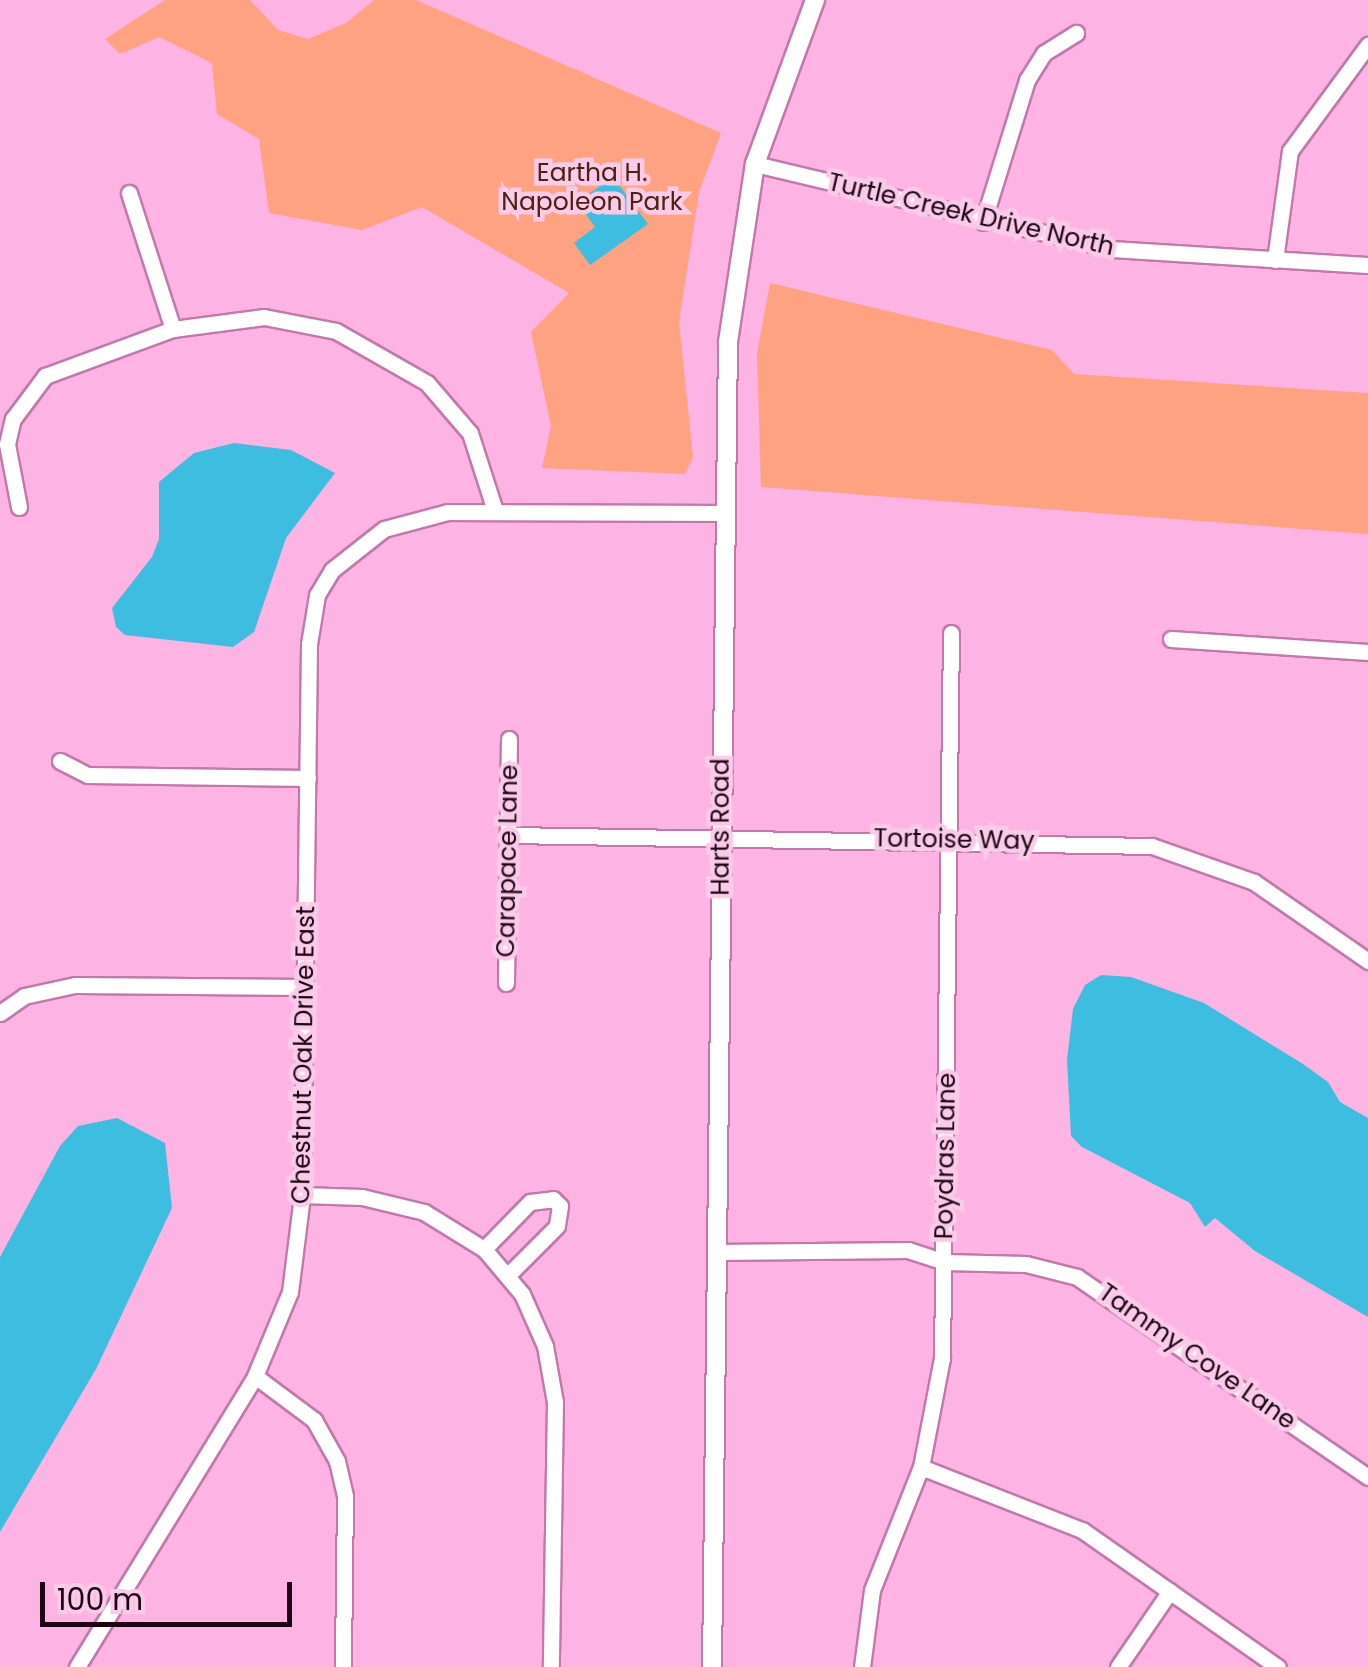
<!DOCTYPE html>
<style>
body{margin:0}
#map{position:relative;width:1368px;height:1667px;overflow:hidden;background:#fdb3e4;font-family:Poppins,sans-serif}
div>[style]{position:absolute}
.green>*{inset:0;background:#fea282}
.water>*{inset:0;background:#3dbddf}
.roads{filter:drop-shadow(2px 0 #c07aaa) drop-shadow(-2px 0 #c07aaa) drop-shadow(0 2px #c07aaa) drop-shadow(0 -2px #c07aaa)}
.minor>*{height:15px;margin:-7.5px;padding:0 7.5px;transform-origin:7.5px;border-radius:7.5px;background:#fff}
.tertiary>*{height:18px;margin:-9px;padding:0 9px;transform-origin:9px;border-radius:9px;background:#fff}
span{translate:-50% -50%;white-space:nowrap;text-align:center;line-height:1.15;-webkit-text-stroke:9px #f9cbe9;paint-order:stroke}
.park-label{font-size:25px;color:#4c2111}
.street-label{font-size:25px;color:#1c0415}
.scale{position:absolute;left:40px;top:1582px;width:252px;height:45px;box-sizing:border-box;border:5px solid #1c0415;border-top:0;padding-left:12px;font-size:30px;line-height:35px;white-space:nowrap;color:#1c0415;-webkit-text-stroke:8px #f9cbe9;paint-order:stroke}
</style>
<div id="map">
<div class="green">
<i style="clip-path:polygon(165px 0,250px 0,278px 30px,308px 39px,346px 23px,374px 0,416px 0,721px 133px,699px 192px,679px 322px,693px 457px,685px 474px,542px 468px,551px 426px,531px 332px,569px 293px,422px 207px,362px 230px,269px 213px,259px 139px,217px 114px,212px 63px,159px 37px,120px 54px,105px 39px)"></i>
<i style="clip-path:polygon(770px 283px,1052px 350px,1074px 374px,1368px 393px,1368px 534px,761px 487px,757px 353px)"></i>
</div>
<div class="water">
<i style="clip-path:polygon(613px 177px,648px 224px,590px 265px,574px 243px,595px 227px,577px 202px)"></i>
<i style="clip-path:polygon(234px 443px,291px 450px,335px 473px,286px 538px,254px 632px,233px 647px,125px 635px,116px 627px,112px 608px,152px 557px,159px 539px,159px 482px,194px 453px)"></i>
<i style="clip-path:polygon(1101px 975px,1131px 977px,1204px 1003px,1303px 1064px,1328px 1082px,1340px 1102px,1368px 1118px,1368px 1317px,1255px 1251px,1215px 1218px,1205px 1227px,1190px 1203px,1082px 1147px,1071px 1136px,1067px 1060px,1073px 1009px,1085px 985px)"></i>
<i style="clip-path:polygon(117px 1118px,165px 1143px,172px 1208px,96px 1369px,0 1532px,0 1257px,60px 1146px,78px 1126px)"></i>
</div>
<div class="roads">
<div class="minor">
<i style="left:755px;top:164px;width:366px;rotate:13.4deg"></i>
<i style="left:1111px;top:249px;width:257px;rotate:3.6deg"></i>
<i style="left:129px;top:193px;width:143px;rotate:72.1deg"></i>
<i style="left:983px;top:222px;width:149px;rotate:-72.8deg"></i>
<i style="left:1027px;top:80px;width:32px;rotate:-58deg"></i>
<i style="left:1044px;top:53px;width:38px;rotate:-32deg"></i>
<i style="left:1275px;top:260px;width:110px;rotate:-82.2deg"></i>
<i style="left:1290px;top:151px;width:132px;rotate:-53.7deg"></i>
<i style="left:19px;top:507px;width:64px;rotate:-100.8deg"></i>
<i style="left:7px;top:444px;width:26px;rotate:-77deg"></i>
<i style="left:13px;top:419px;width:54px;rotate:-53.3deg"></i>
<i style="left:45px;top:376px;width:136px;rotate:-20.2deg"></i>
<i style="left:173px;top:329px;width:92px;rotate:-7.5deg"></i>
<i style="left:264px;top:317px;width:73px;rotate:11deg"></i>
<i style="left:336px;top:331px;width:105px;rotate:29.7deg"></i>
<i style="left:427px;top:383px;width:66px;rotate:49.3deg"></i>
<i style="left:470px;top:433px;width:82px;rotate:72.2deg"></i>
<i style="left:1171px;top:639px;width:197px;rotate:3.8deg"></i>
<i style="left:60px;top:761px;width:31px;rotate:27deg"></i>
<i style="left:88px;top:775px;width:220px;rotate:0.8deg"></i>
<i style="left:509px;top:835px;width:643px;rotate:0.98deg"></i>
<i style="left:1152px;top:846px;width:108px;rotate:19.4deg"></i>
<i style="left:1254px;top:882px;width:139px;rotate:34.7deg"></i>
<i style="left:506px;top:983px;width:244px;rotate:-89.3deg"></i>
<i style="left:0;top:1013px;width:29px;rotate:-35deg"></i>
<i style="left:24px;top:996px;width:52px;rotate:-12.2deg"></i>
<i style="left:75px;top:985px;width:231px;rotate:0.5deg"></i>
<i style="left:302px;top:1195px;width:60px;rotate:1.9deg"></i>
<i style="left:362px;top:1197px;width:64px;rotate:13.6deg"></i>
<i style="left:424px;top:1212px;width:70px;rotate:31.7deg"></i>
<i style="left:484px;top:1249px;width:59px;rotate:49.8deg"></i>
<i style="left:522px;top:1294px;width:57px;rotate:66.1deg"></i>
<i style="left:545px;top:1346px;width:57px;rotate:79.9deg"></i>
<i style="left:555px;top:1402px;width:265px;rotate:90.9deg"></i>
<i style="left:484px;top:1249px;width:66px;rotate:-45.6deg"></i>
<i style="left:530px;top:1202px;width:23px;rotate:-7deg"></i>
<i style="left:553px;top:1199px;width:10px;rotate:45deg"></i>
<i style="left:560px;top:1206px;width:20px;rotate:99deg"></i>
<i style="left:557px;top:1226px;width:68px;rotate:135deg"></i>
<i style="left:716px;top:1252px;width:192px;rotate:-0.6deg"></i>
<i style="left:908px;top:1250px;width:39px;rotate:18deg"></i>
<i style="left:945px;top:1262px;width:81px;rotate:1.4deg"></i>
<i style="left:1026px;top:1264px;width:53px;rotate:14.3deg"></i>
<i style="left:1077px;top:1277px;width:353px;rotate:34.5deg"></i>
<i style="left:255px;top:1376px;width:74px;rotate:36.7deg"></i>
<i style="left:314px;top:1420px;width:47px;rotate:60.7deg"></i>
<i style="left:337px;top:1461px;width:36px;rotate:77deg"></i>
<i style="left:345px;top:1496px;width:171px;rotate:90.7deg"></i>
<i style="left:921px;top:1467px;width:173px;rotate:21.4deg"></i>
<i style="left:1082px;top:1530px;width:239px;rotate:35deg"></i>
<i style="left:77px;top:1667px;width:341px;rotate:-58.5deg"></i>
<i style="left:255px;top:1376px;width:91px;rotate:-67.4deg"></i>
<i style="left:290px;top:1292px;width:98px;rotate:-82.9deg"></i>
<i style="left:302px;top:1195px;width:551px;rotate:-89.27deg"></i>
<i style="left:309px;top:644px;width:50px;rotate:-80.7deg"></i>
<i style="left:317px;top:595px;width:29px;rotate:-59deg"></i>
<i style="left:332px;top:570px;width:66px;rotate:-38.3deg"></i>
<i style="left:384px;top:529px;width:66px;rotate:-14.9deg"></i>
<i style="left:448px;top:512px;width:278px;rotate:0.2deg"></i>
<i style="left:862px;top:1667px;width:78px;rotate:-82.6deg"></i>
<i style="left:872px;top:1590px;width:132px;rotate:-68.3deg"></i>
<i style="left:921px;top:1467px;width:111px;rotate:-79.1deg"></i>
<i style="left:942px;top:1358px;width:725px;rotate:-89.29deg"></i>
<i style="left:1118px;top:1667px;width:92px;rotate:-55.6deg"></i>
</div>
<div class="tertiary">
<i style="left:712px;top:1667px;width:1325px;rotate:-89.31deg"></i>
<i style="left:728px;top:342px;width:180px;rotate:-81.4deg"></i>
<i style="left:755px;top:164px;width:175px;rotate:-69.9deg"></i>
</div>
</div>
<div class="park-label">
<span style="left:592px;top:188px">Eartha H.<br>Napoleon Park</span>
</div>
<div class="street-label">
<span style="left:971px;top:215px;rotate:13deg">Turtle Creek Drive North</span>
<span style="left:721px;top:827px;rotate:-90deg">Harts Road</span>
<span style="left:954px;top:840px;rotate:1deg">Tortoise Way</span>
<span style="left:508px;top:861px;rotate:-89deg">Carapace Lane</span>
<span style="left:304px;top:1055px;rotate:-89deg">Chestnut Oak Drive East</span>
<span style="left:946px;top:1156px;rotate:-89deg">Poydras Lane</span>
<span style="left:1197px;top:1357px;rotate:35deg">Tammy Cove Lane</span>
</div>
<div class="scale">100 m</div>
</div>
